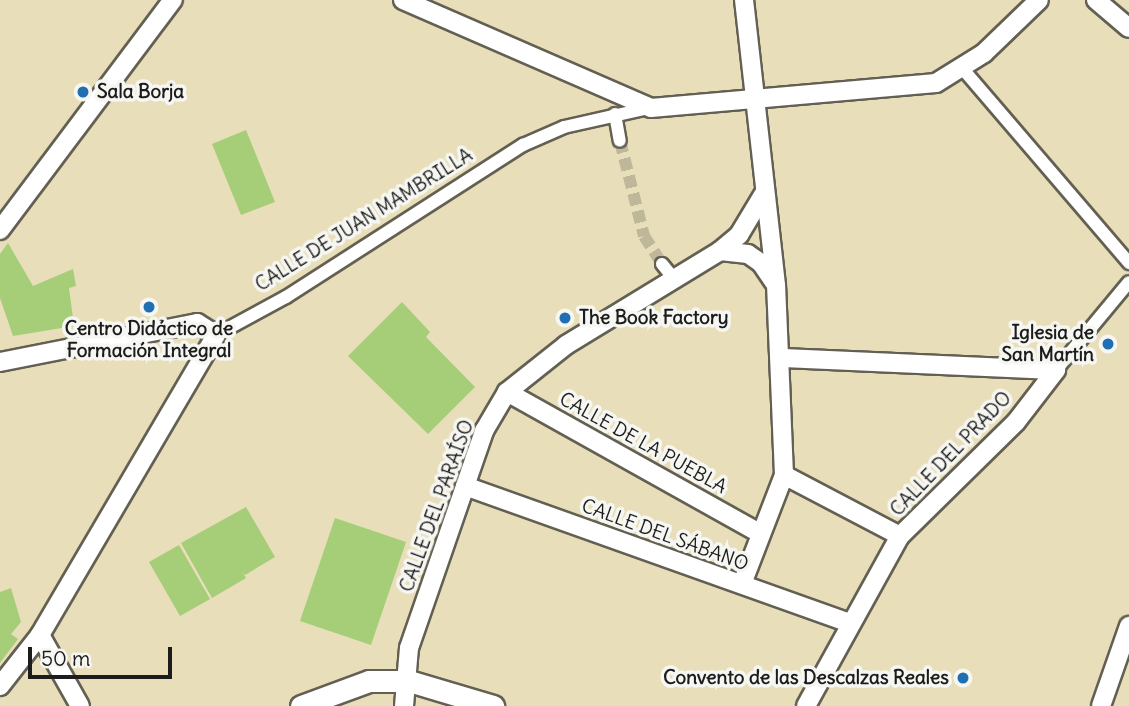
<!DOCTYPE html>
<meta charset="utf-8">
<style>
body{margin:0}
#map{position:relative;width:1129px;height:706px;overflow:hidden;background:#e8deb9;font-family:Delius,sans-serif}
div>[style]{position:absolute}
.green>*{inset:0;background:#a6cd78}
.pedestrian-tunnel>*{height:12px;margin-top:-6px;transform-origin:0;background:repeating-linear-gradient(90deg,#bfb79a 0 12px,transparent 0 18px)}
.roads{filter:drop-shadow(2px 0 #636053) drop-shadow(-2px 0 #636053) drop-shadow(0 2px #636053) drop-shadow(0 -2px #636053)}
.pedestrian>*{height:12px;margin:-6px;padding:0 6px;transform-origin:6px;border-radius:6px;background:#fff}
.minor>*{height:18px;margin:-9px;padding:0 9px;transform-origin:9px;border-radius:9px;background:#fff}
.tertiary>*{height:21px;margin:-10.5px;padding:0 10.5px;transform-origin:10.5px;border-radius:10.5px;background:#fff}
.dots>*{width:19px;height:19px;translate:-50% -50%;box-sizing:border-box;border:4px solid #f6f6f2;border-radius:50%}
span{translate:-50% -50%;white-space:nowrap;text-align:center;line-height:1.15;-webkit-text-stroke:7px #f6f6f2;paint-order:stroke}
.poi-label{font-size:19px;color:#1c1c1c;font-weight:700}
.left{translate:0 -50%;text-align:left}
.right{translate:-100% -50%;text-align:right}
.street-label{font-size:19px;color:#1c1c1c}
.scale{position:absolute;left:28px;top:647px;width:144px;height:32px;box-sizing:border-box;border:4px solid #1c1c1c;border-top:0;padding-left:9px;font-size:21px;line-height:24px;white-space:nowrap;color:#1c1c1c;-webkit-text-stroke:5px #f6f6f2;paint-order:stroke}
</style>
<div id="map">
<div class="green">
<i style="clip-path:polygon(246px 130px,275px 202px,241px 215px,212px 144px)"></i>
<i style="clip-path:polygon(8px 243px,33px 286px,73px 269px,76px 286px,69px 288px,74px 326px,13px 336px,0 298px,0 254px)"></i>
<i style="clip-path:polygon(402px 302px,430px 332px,426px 337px,475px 387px,428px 434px,348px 356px)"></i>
<i style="clip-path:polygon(246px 507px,275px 557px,245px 575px,242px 571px,246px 578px,212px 598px,181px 543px)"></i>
<i style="clip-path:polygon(335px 518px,406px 542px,371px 645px,300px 621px)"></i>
<i style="clip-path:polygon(179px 545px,210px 599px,180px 616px,149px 562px)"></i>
<i style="clip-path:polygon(11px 588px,21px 622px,11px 634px,18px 639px,0 663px,0 592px)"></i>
</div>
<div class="pedestrian-tunnel">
<i style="left:620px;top:141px;width:98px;rotate:75.8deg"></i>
<i style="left:644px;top:236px;width:33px;rotate:57deg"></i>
</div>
<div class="roads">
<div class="pedestrian">
<i style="left:962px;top:68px;width:257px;rotate:49.4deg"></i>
<i style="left:615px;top:114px;width:27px;rotate:80deg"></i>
<i style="left:662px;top:264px;width:19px;rotate:51deg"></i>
<i style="left:216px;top:335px;width:80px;rotate:-28.5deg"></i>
<i style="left:286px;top:297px;width:282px;rotate:-32.7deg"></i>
<i style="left:523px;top:145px;width:45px;rotate:-23.7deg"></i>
<i style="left:564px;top:127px;width:86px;rotate:-12.7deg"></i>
<i style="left:1056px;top:370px;width:114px;rotate:-50.3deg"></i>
</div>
<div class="minor">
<i style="left:403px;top:0;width:270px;rotate:23.5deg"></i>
<i style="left:651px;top:108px;width:286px;rotate:-5deg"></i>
<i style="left:936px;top:83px;width:57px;rotate:-32deg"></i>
<i style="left:984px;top:53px;width:76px;rotate:-43.9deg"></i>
<i style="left:1096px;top:0;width:43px;rotate:40.3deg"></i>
<i style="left:0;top:230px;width:288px;rotate:-53.1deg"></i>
<i style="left:720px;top:251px;width:28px;rotate:6deg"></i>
<i style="left:748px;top:254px;width:16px;rotate:35deg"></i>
<i style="left:761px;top:263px;width:23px;rotate:56deg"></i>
<i style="left:781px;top:358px;width:275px;rotate:2.5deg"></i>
<i style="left:0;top:362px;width:201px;rotate:-11.2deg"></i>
<i style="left:197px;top:323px;width:22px;rotate:32deg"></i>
<i style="left:216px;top:335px;width:348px;rotate:120.4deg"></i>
<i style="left:40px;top:635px;width:65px;rotate:128.1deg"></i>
<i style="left:507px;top:392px;width:287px;rotate:29.2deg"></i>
<i style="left:784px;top:475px;width:131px;rotate:27.7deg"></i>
<i style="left:465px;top:486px;width:409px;rotate:19.6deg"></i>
<i style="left:742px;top:584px;width:117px;rotate:-68.9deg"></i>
<i style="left:784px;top:475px;width:190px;rotate:-92.4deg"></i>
<i style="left:776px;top:285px;width:287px;rotate:-96.4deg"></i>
<i style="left:40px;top:635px;width:81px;rotate:60.6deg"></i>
<i style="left:404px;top:706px;width:58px;rotate:-85.1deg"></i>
<i style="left:409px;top:648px;width:230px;rotate:-70.9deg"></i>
<i style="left:484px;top:431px;width:45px;rotate:-59.5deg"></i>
<i style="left:507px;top:392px;width:75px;rotate:-38.5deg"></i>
<i style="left:566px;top:345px;width:180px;rotate:-31.4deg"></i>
<i style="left:720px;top:251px;width:25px;rotate:-40deg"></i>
<i style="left:739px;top:235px;width:47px;rotate:-59deg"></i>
<i style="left:806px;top:706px;width:194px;rotate:-61.1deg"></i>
<i style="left:900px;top:536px;width:163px;rotate:-44.5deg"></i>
<i style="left:1016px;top:422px;width:66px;rotate:-52.4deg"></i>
<i style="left:1101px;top:706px;width:85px;rotate:-70.7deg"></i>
</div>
<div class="tertiary">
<i style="left:301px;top:706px;width:72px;rotate:-20.2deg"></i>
<i style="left:369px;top:681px;width:40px"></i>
<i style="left:409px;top:681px;width:88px;rotate:16.6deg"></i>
</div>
</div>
<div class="dots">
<i style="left:83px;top:92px;background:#1f6fb2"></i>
<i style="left:149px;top:307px;background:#1f6fb2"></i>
<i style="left:565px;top:318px;background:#1f6fb2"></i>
<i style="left:1108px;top:344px;background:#1f6fb2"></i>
<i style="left:963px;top:678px;background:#1f6fb2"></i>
</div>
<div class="poi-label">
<span class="left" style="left:97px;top:92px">Sala Borja</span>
<span class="left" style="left:579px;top:318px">The Book Factory</span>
<span style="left:149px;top:340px">Centro Didáctico de<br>Formación Integral</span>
<span class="right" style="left:1094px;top:344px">Iglesia de<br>San Martín</span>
<span class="right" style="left:949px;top:678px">Convento de las Descalzas Reales</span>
</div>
<div class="street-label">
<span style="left:364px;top:220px;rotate:-32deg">CALLE DE JUAN MAMBRILLA</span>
<span style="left:643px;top:443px;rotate:29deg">CALLE DE LA PUEBLA</span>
<span style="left:951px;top:454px;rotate:-46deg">CALLE DEL PRADO</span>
<span style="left:437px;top:506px;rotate:-70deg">CALLE DEL PARAÍSO</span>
<span style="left:665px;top:535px;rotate:20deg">CALLE DEL SÁBANO</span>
</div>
<div class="scale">50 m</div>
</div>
